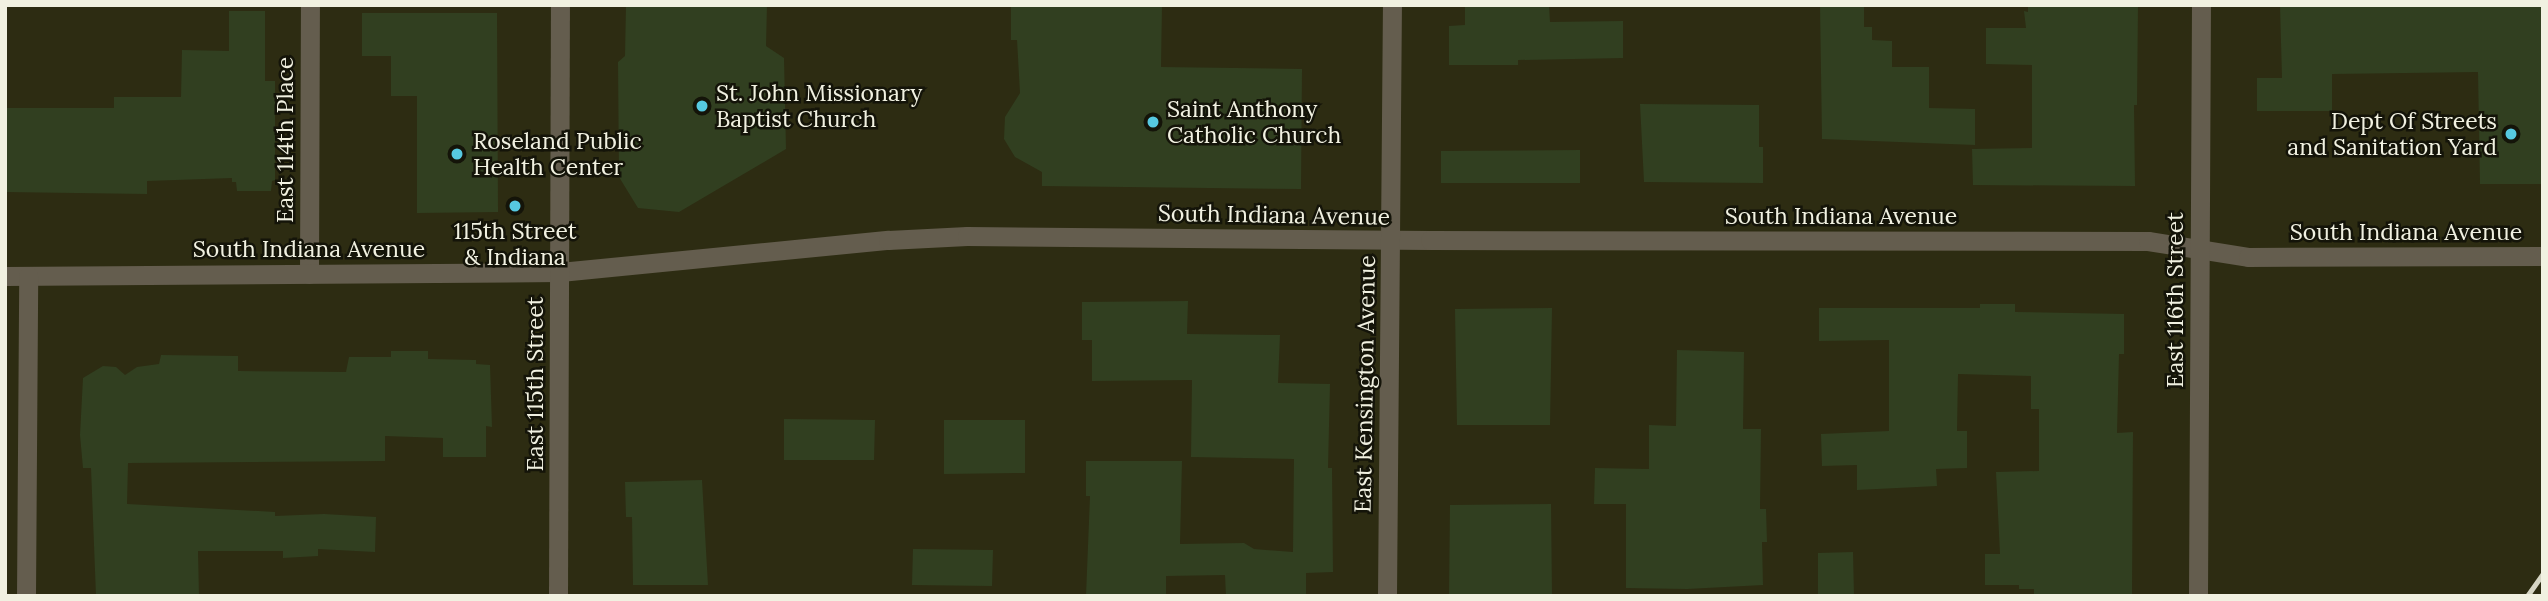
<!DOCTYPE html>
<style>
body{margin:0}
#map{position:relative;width:2548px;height:601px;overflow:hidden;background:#2d2c12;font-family:Lora,serif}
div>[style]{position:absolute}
.building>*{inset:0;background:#313f20}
.minor>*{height:19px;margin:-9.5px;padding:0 9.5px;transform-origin:9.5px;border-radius:9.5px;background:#645d4e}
.tertiary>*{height:19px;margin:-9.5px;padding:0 9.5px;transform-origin:9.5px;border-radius:9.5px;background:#645d4e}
.rail>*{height:5px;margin:-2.5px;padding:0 2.5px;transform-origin:2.5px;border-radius:2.5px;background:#d6d6c5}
.dots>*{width:19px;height:19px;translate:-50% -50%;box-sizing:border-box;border:4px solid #141409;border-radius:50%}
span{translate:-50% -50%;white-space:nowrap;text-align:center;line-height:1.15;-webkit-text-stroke:5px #141409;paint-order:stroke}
.poi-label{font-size:23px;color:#f1f1e1}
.left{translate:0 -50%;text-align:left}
.right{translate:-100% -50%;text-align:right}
.street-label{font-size:23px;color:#f1f1e1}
.frame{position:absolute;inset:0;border:7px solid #f1f1e1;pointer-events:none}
</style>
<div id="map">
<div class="building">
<i style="clip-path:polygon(626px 5px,767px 5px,766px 46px,784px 58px,786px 149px,679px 212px,638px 208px,619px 177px,618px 62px,625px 56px)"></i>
<i style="clip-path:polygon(1011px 5px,1162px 5px,1161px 67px,1302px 69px,1301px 189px,1042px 186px,1042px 172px,1015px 157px,1004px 139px,1005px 117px,1020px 93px,1017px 40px,1011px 40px)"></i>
<i style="clip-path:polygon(1465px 5px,1549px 5px,1550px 22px,1623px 21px,1623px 58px,1518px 60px,1518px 65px,1449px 65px,1449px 26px,1465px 25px)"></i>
<i style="clip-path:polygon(1820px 5px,1864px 5px,1864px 27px,1872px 27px,1872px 40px,1892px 41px,1892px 67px,1929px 67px,1929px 108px,1975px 109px,1975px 145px,1822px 139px)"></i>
<i style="clip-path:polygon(2028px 5px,2138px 5px,2137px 105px,2134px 105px,2135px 186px,1973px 185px,1972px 149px,2032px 148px,2032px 65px,1986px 64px,1986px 28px,2026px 28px,2024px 11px,2028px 12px)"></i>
<i style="clip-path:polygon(2280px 5px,2543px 5px,2543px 184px,2480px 184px,2478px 72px,2332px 74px,2332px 111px,2257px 111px,2257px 78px,2282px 78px)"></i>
<i style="clip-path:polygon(229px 11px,265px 11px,265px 81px,275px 81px,275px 180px,272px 181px,271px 191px,237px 191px,236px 182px,232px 182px,232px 178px,147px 181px,147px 194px,5px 192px,5px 108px,114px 108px,114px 97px,181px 97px,182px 50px,229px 51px)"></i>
<i style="clip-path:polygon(362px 13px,497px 13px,498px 212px,417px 213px,417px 96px,391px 96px,391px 56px,362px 56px)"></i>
<i style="clip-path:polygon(1640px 104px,1759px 105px,1759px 147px,1763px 147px,1763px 183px,1644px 182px)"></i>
<i style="clip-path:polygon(1580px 150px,1580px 183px,1441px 183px,1441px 151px)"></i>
<i style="clip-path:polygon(1188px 301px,1187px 334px,1280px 335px,1278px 383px,1330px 384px,1328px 468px,1332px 468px,1333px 572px,1306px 573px,1306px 596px,1226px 596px,1225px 575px,1166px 576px,1166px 596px,1086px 596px,1090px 496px,1086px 496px,1086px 461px,1182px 461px,1180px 544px,1244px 543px,1254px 549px,1293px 552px,1294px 459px,1191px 457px,1192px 380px,1092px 381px,1092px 340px,1082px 340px,1082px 302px)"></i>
<i style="clip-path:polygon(1980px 304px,2015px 304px,2015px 312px,2124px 314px,2124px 354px,2119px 354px,2117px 433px,2133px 432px,2132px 596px,2034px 596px,2034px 589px,2019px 589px,2019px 585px,1985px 585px,1985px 554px,2000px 554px,1996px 472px,2039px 471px,2039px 409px,2031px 409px,2031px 376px,1958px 374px,1957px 431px,1967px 431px,1967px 468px,1936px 469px,1937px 486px,1857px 490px,1857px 465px,1822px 466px,1821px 434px,1889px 431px,1889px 340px,1819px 341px,1819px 308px,1980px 308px)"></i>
<i style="clip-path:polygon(1552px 308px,1550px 425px,1457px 425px,1455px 309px)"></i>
<i style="clip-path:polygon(1677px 350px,1744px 352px,1743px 429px,1761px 429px,1760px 509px,1766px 509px,1767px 542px,1762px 542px,1763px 585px,1687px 589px,1626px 588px,1626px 504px,1594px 504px,1595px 468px,1649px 469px,1649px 425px,1676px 426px)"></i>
<i style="clip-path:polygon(391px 351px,428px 351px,428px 359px,476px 360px,476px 364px,490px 365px,492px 427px,486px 426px,486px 457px,443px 457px,443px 438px,385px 436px,385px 461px,128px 463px,127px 504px,275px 512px,275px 516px,324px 514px,376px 517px,375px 552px,318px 549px,318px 556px,283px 558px,283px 551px,198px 551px,199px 596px,96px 596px,91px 468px,83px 468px,80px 435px,83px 378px,103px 366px,116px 367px,125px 375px,137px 367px,159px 364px,161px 355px,238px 356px,238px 371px,346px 372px,349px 357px,391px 357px)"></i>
<i style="clip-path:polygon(784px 419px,875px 420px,874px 460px,784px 460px)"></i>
<i style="clip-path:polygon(944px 420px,1025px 420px,1025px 473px,944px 474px)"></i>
<i style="clip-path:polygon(702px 480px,708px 585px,633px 585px,632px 517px,626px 517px,625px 482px)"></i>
<i style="clip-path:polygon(1551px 504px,1552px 596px,1449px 596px,1450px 505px)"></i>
<i style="clip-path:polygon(913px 549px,993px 550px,992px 586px,912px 585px)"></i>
<i style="clip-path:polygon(1853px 552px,1854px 596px,1818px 596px,1818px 553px)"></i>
</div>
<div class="minor">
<i style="left:309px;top:274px;width:269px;rotate:-89.8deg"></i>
<i style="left:5px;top:276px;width:555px;rotate:-0.41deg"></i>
<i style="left:560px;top:272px;width:330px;rotate:-5.6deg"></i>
<i style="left:888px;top:240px;width:79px;rotate:-2.9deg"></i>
<i style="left:967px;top:236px;width:463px;rotate:0.5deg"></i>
<i style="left:1430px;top:240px;width:718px;rotate:0.08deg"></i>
<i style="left:2148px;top:241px;width:101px;rotate:9.1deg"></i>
<i style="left:2248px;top:257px;width:295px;rotate:-0.2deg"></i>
<i style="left:26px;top:596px;width:320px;rotate:-89.6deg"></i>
<i style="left:1387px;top:596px;width:591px;rotate:-89.52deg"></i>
<i style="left:2198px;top:596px;width:591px;rotate:-89.71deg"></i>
</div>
<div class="tertiary">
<i style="left:558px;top:596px;width:591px;rotate:-89.81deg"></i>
</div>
<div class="rail">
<i style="left:2527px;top:596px;width:28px;rotate:-55deg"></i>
</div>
<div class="dots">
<i style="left:702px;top:106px;background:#56c9e1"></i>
<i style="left:1153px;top:122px;background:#56c9e1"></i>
<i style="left:2511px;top:134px;background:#56c9e1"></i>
<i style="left:457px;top:154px;background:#56c9e1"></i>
<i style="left:515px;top:206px;background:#56c9e1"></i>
</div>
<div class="poi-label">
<span class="left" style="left:716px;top:106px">St. John Missionary<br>Baptist Church</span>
<span class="left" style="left:1167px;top:122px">Saint Anthony<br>Catholic Church</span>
<span class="right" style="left:2497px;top:134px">Dept Of Streets<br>and Sanitation Yard</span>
<span class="left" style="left:473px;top:154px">Roseland Public<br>Health Center</span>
<span style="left:515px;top:244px">115th Street<br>&amp; Indiana</span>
</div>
<div class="street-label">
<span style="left:285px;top:140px;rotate:-90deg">East 114th Place</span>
<span style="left:1274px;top:215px;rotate:1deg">South Indiana Avenue</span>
<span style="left:1841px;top:216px">South Indiana Avenue</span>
<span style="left:2406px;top:232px">South Indiana Avenue</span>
<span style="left:309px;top:249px">South Indiana Avenue</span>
<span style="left:2175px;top:300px;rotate:-90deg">East 116th Street</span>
<span style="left:535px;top:384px;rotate:-90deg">East 115th Street</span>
<span style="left:1365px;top:384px;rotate:-89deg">East Kensington Avenue</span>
</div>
<div class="frame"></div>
</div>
